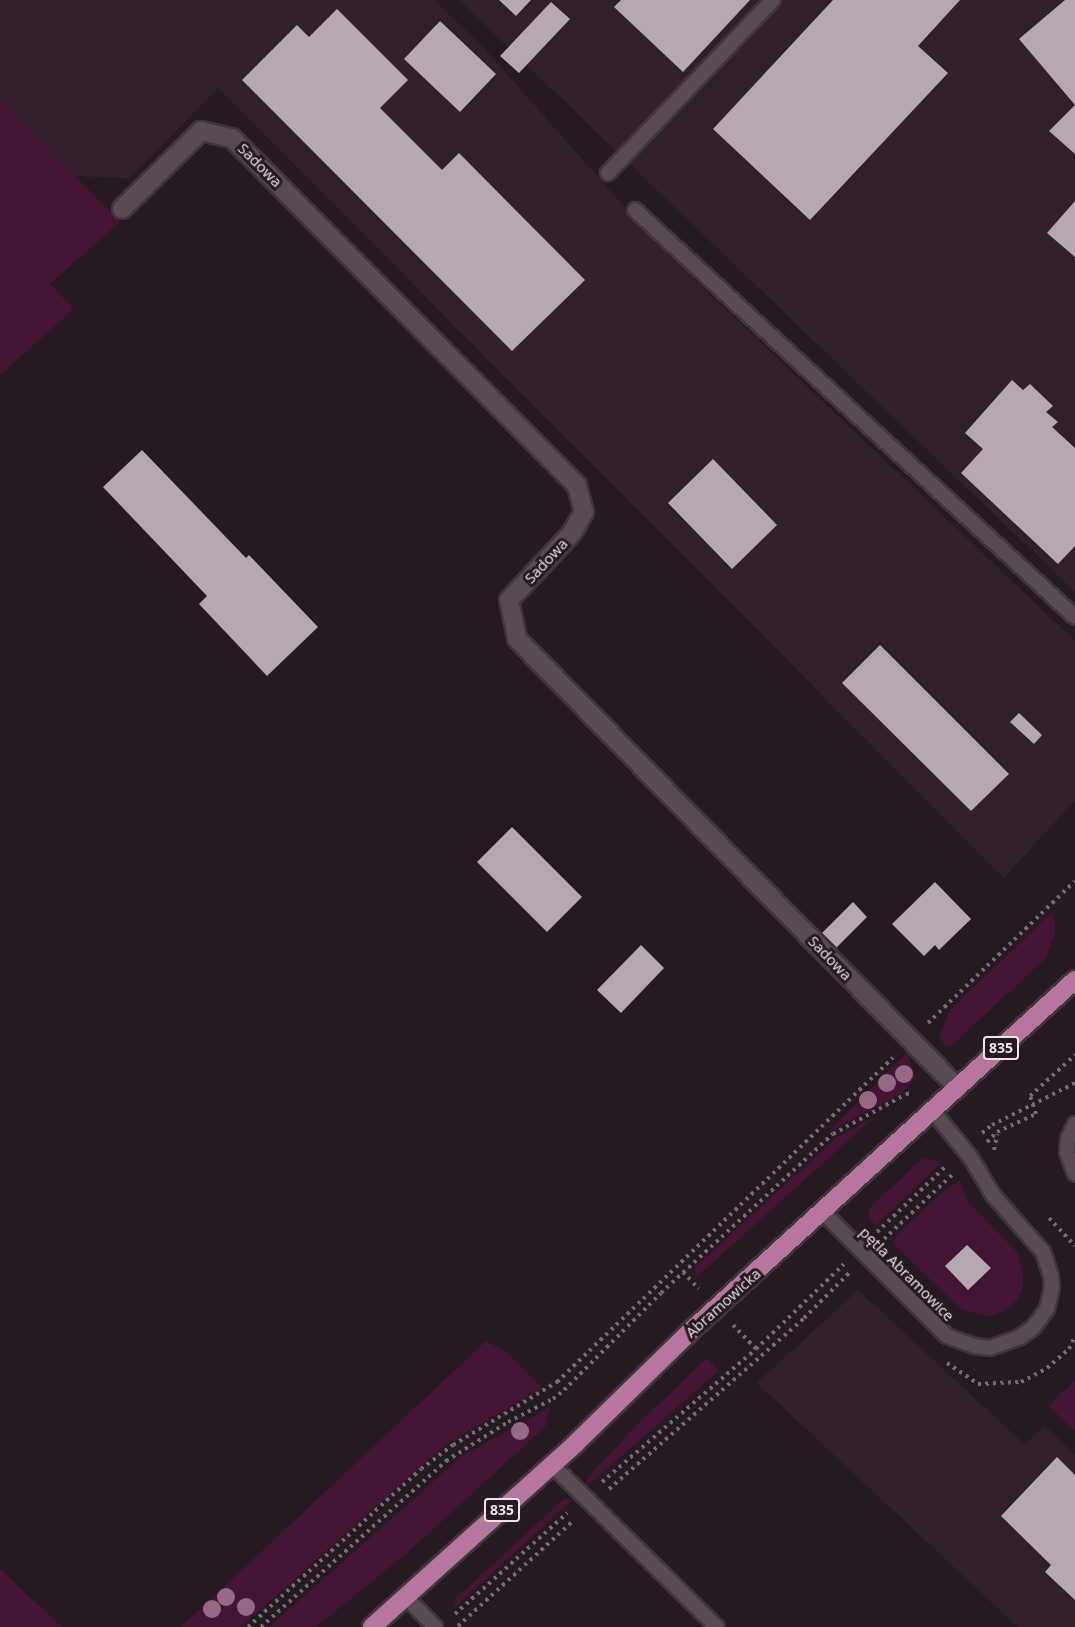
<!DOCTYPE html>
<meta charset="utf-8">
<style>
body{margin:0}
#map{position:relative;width:1075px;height:1627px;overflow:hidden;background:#251a21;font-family:"Open Sans",sans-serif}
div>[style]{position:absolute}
.built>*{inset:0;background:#31202b}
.green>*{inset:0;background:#431435}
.building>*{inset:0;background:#b6a8b0}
.path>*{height:4px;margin-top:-2px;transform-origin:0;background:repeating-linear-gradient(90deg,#766c72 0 3px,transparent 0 7.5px)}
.roads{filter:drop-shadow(2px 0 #3f363c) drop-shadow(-2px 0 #3f363c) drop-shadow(0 2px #3f363c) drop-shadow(0 -2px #3f363c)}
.lane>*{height:14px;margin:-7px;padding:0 7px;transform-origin:7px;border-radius:7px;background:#584b53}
.street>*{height:18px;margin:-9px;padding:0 9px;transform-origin:9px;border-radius:9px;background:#584b53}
.primary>*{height:18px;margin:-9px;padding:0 9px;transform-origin:9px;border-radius:9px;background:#b775a0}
.trees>*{width:18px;height:18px;margin:-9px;border-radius:50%;background:#9a6887}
span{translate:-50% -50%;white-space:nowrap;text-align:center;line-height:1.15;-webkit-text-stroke:6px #251a21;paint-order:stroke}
.shield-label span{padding:2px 4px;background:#251a21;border:2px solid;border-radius:4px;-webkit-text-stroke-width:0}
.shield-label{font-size:14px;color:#ede5ea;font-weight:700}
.street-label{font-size:15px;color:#ede5ea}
</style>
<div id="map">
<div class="built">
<i style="clip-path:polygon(0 0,434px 0,484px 48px,656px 243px,1075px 641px,1075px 800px,1004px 878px,218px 88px,130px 178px,76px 176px,0 98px)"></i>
<i style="clip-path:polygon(459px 0,1075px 0,1075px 592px)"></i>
<i style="clip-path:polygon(858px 1290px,1025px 1445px,1044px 1425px,1075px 1455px,1075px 1627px,1018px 1627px,757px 1383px)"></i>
</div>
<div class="green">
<i style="clip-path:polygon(0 98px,120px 222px,50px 284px,74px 309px,0 375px)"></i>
<i style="clip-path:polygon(1051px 913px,1055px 921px,1055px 933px,1046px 958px,951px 1046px,946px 1045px,939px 1038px,950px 1010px)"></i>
<i style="clip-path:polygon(907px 1053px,916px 1079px,899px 1095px,827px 1133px)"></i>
<i style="clip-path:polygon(873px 1118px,697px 1277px,694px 1273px,695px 1267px,837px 1137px)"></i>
<i style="clip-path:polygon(923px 1158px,942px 1162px,875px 1226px,869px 1219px,868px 1209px)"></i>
<i style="clip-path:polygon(960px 1180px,968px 1202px,1017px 1252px,1023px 1273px,1023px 1287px,1018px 1299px,1005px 1311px,990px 1316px,979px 1315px,960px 1308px,893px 1244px,896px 1235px,947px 1188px)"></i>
<i style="clip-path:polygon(486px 1341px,505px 1351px,542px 1388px,445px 1445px,241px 1627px,181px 1627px)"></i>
<i style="clip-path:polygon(707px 1358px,719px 1371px,587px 1486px,587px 1478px,639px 1423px)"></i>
<i style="clip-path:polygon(1075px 1380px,1075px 1431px,1048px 1406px)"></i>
<i style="clip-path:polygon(550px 1407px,545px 1427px,407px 1553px,316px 1627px,269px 1627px,462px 1456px)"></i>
<i style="clip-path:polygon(565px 1498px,572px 1500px,452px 1610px,456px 1598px)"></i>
<i style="clip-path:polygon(0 1569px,62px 1627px,0 1627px)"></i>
</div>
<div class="building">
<i style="clip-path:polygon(499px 0,531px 0,516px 16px)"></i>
<i style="clip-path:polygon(621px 0,750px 0,683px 72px,614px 7px)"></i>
<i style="clip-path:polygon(833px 0,960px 0,918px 46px,948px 73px,810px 220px,713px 129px)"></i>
<i style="clip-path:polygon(1065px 0,1075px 0,1075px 154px,1049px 131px,1075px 105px,1019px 39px)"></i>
<i style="clip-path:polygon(551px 2px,570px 19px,519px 73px,500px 56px)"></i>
<i style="clip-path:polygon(337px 9px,408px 80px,380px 108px,442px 170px,459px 153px,585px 280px,512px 351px,242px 80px,297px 25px,309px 37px)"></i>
<i style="clip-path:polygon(440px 21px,496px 74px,460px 112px,404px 59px)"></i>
<i style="clip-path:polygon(1075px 201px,1075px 257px,1047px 233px)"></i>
<i style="clip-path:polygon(1012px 380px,1023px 390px,1030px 384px,1053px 406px,1046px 412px,1058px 422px,1052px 427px,1075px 448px,1075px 546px,1058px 564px,961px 473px,983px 449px,965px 433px)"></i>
<i style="clip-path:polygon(142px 450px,246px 558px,249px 555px,318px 627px,267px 676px,199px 604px,207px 596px,103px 487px)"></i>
<i style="clip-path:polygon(713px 459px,777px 525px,732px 569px,668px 503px)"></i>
<i style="clip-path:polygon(880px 645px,1009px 774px,971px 811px,842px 683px)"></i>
<i style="clip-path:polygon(1019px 713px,1042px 735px,1034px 744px,1010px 722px)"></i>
<i style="clip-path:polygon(512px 827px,582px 897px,547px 932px,477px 862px)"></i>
<i style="clip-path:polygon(935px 882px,971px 919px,939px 950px,935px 945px,924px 956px,892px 924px)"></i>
<i style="clip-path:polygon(853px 902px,867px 917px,835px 949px,820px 935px)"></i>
<i style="clip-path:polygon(641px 945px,664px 968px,621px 1013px,597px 990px)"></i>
<i style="clip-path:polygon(967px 1245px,991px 1268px,968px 1290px,945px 1266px)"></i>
<i style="clip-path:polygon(1057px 1457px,1075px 1475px,1075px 1600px,1045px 1572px,1051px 1565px,1001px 1516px)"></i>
</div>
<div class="path">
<i style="left:928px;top:1023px;width:204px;rotate:-44deg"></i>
<i style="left:982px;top:1133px;width:13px;rotate:-39deg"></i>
<i style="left:992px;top:1125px;width:93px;rotate:-26.8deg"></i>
<i style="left:987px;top:1142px;width:14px;rotate:-45deg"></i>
<i style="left:997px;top:1132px;width:43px;rotate:-24.8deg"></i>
<i style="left:1036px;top:1114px;width:19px;rotate:-108deg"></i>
<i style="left:1030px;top:1096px;width:61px;rotate:-42.3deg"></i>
<i style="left:994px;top:1150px;width:16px;rotate:-79deg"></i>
<i style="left:1049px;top:1218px;width:38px;rotate:47deg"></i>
<i style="left:877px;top:1232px;width:97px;rotate:-43.7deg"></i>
<i style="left:884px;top:1239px;width:95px;rotate:-43.3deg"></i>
<i style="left:683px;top:1272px;width:23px;rotate:47deg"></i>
<i style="left:733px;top:1325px;width:33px;rotate:46deg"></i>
<i style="left:947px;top:1363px;width:37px;rotate:34deg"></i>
<i style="left:978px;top:1384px;width:43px;rotate:-2.7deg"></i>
<i style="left:1021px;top:1382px;width:30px;rotate:-28deg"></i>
<i style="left:1047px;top:1368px;width:29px;rotate:-41deg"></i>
<i style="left:1069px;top:1349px;width:14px;rotate:-65deg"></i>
<i style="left:602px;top:1482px;width:203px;rotate:-40.8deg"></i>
<i style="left:756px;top:1349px;width:122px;rotate:-44deg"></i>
<i style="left:609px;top:1489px;width:259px;rotate:-41.2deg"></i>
<i style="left:804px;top:1318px;width:66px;rotate:-45deg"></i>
<i style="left:455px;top:1614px;width:151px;rotate:-42deg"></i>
<i style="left:458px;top:1626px;width:157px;rotate:-42.4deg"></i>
<i style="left:248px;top:1627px;width:234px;rotate:-42.4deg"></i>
<i style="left:421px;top:1469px;width:40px;rotate:-37deg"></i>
<i style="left:453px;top:1445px;width:122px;rotate:-31.2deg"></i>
<i style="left:557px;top:1382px;width:467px;rotate:-44deg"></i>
<i style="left:261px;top:1627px;width:249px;rotate:-41.9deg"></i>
<i style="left:446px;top:1461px;width:73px;rotate:-32.2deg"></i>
<i style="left:508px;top:1422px;width:51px;rotate:-27.1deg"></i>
<i style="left:553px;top:1399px;width:14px;rotate:-39deg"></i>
<i style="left:564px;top:1390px;width:137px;rotate:-45deg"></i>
<i style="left:661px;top:1293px;width:234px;rotate:-42.8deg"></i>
<i style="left:833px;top:1134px;width:83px;rotate:-28.7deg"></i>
<i style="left:906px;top:1094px;width:7px;rotate:-8deg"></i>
</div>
<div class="roads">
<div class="lane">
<i style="left:608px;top:173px;width:239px;rotate:-46.4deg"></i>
<i style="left:635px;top:210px;width:599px;rotate:42.77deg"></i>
<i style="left:1075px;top:1124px;width:17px;rotate:115deg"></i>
<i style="left:1068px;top:1139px;width:13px;rotate:94deg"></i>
<i style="left:1067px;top:1152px;width:23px;rotate:70deg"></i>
<i style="left:823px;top:1212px;width:175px;rotate:45deg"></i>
<i style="left:947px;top:1336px;width:30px;rotate:20deg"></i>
<i style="left:975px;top:1346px;width:15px;rotate:8deg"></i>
<i style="left:990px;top:1348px;width:32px;rotate:-20deg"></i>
<i style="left:1020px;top:1337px;width:16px;rotate:-35deg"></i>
<i style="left:1033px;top:1328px;width:24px;rotate:-54deg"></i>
<i style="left:1047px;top:1309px;width:22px;rotate:-77deg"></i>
<i style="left:1052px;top:1288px;width:12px;rotate:-95deg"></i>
<i style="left:1051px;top:1276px;width:25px;rotate:-108deg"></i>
<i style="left:1043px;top:1252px;width:76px;rotate:-131.3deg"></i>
<i style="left:993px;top:1195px;width:43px;rotate:-120.7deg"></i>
<i style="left:971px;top:1158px;width:60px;rotate:-129deg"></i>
<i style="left:552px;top:1465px;width:231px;rotate:44.5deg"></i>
<i style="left:406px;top:1597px;width:42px;rotate:46deg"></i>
</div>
<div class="street">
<i style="left:122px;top:209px;width:111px;rotate:-44.6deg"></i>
<i style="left:201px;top:131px;width:32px;rotate:13deg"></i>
<i style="left:232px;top:138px;width:490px;rotate:45.2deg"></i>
<i style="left:577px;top:486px;width:27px;rotate:75deg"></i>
<i style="left:584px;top:512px;width:24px;rotate:120deg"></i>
<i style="left:572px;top:533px;width:92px;rotate:133.2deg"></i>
<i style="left:509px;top:600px;width:40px;rotate:78deg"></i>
<i style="left:517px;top:639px;width:629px;rotate:45.52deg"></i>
</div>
<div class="primary">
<i style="left:372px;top:1627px;width:275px;rotate:-42deg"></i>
<i style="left:576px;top:1443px;width:166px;rotate:-44.3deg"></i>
<i style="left:695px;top:1327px;width:515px;rotate:-42.4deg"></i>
</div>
</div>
<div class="trees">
<i style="left:904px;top:1074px"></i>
<i style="left:887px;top:1083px"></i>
<i style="left:868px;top:1100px"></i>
<i style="left:520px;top:1431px"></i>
<i style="left:226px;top:1597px"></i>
<i style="left:246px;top:1607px"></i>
<i style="left:212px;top:1609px"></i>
</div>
<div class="shield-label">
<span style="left:1001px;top:1048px">835</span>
<span style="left:502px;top:1510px">835</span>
</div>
<div class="street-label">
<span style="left:260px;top:165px;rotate:45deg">Sadowa</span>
<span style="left:546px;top:561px;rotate:-47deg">Sadowa</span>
<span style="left:830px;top:958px;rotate:46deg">Sadowa</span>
<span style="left:907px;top:1274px;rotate:45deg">pętla Abramowice</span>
<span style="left:723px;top:1303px;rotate:-42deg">Abramowicka</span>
</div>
</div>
